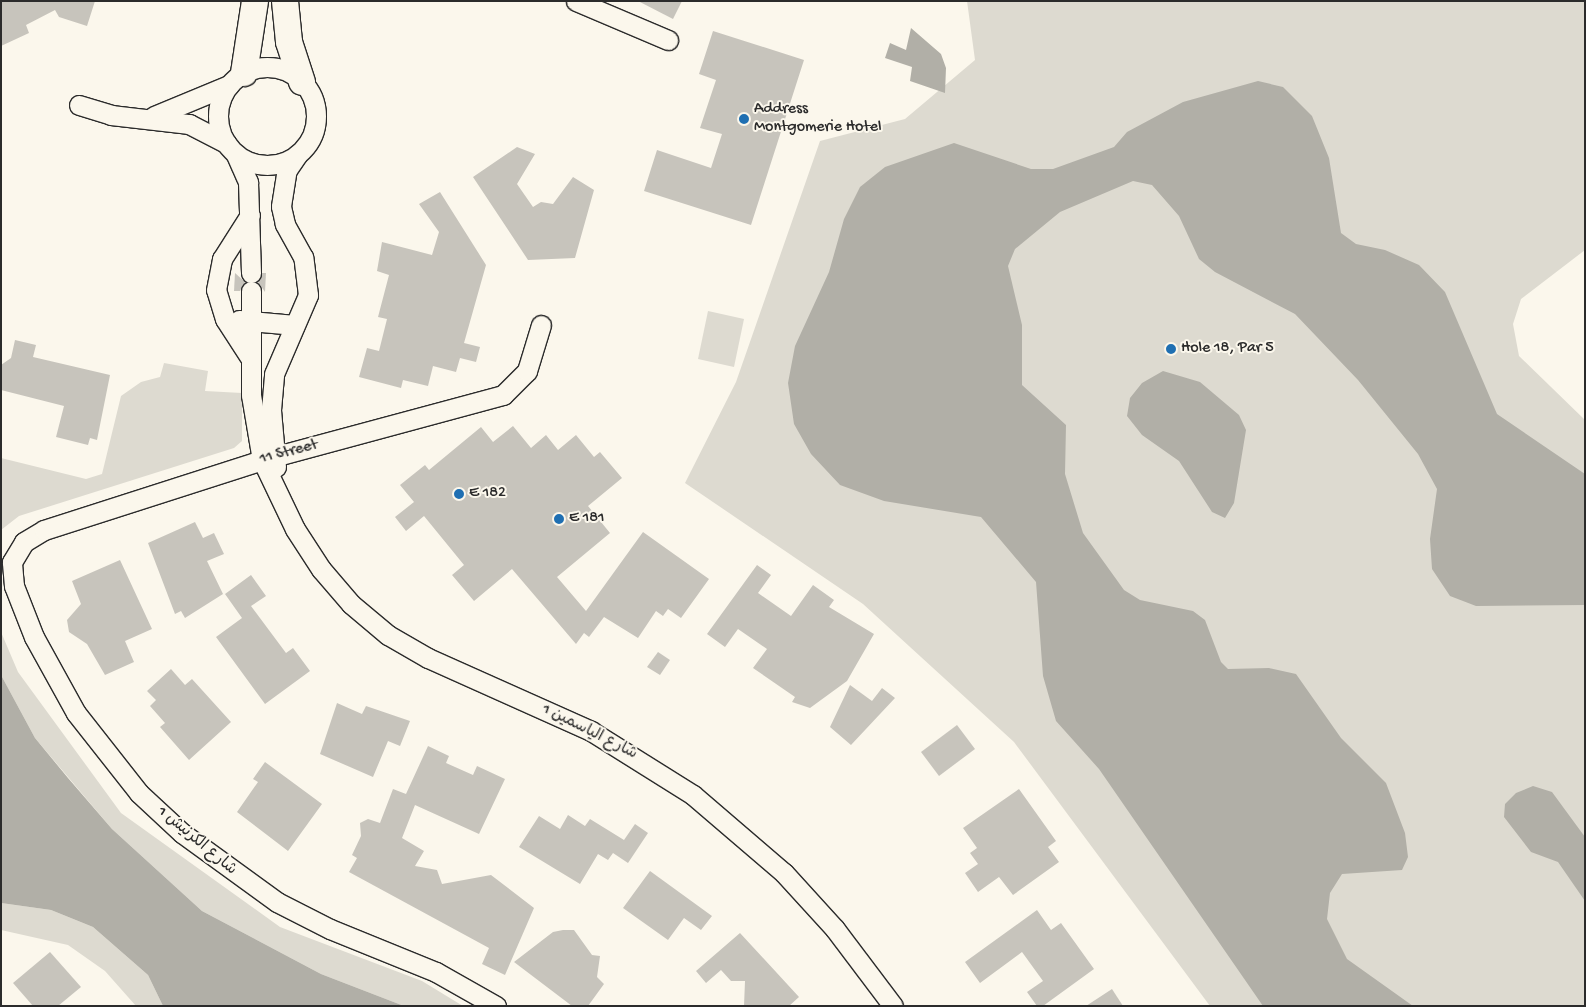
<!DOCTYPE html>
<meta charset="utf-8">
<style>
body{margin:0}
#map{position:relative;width:1586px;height:1007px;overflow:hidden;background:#fbf7ec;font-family:"Gochi Hand","Playpen Sans Arabic",sans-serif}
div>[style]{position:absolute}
.green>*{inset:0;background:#dddad0}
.water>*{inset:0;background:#b1afa7}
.building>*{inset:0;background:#c7c4bc}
.roads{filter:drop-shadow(1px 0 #2b2b2b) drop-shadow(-1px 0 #2b2b2b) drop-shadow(0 1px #2b2b2b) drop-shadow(0 -1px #2b2b2b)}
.street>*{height:19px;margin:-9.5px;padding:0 9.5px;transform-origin:9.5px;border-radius:9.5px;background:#fbf7ec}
.street>.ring{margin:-9.5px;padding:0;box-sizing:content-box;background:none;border:19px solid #fbf7ec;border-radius:50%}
.secondary>*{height:26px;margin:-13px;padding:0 13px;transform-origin:13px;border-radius:13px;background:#fbf7ec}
.dots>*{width:14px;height:14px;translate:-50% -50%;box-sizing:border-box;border:2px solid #fbf7ec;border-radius:50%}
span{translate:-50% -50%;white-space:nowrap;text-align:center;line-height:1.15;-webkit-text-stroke:4px #fbf7ec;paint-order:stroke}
.poi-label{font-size:16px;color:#2b2b2b}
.left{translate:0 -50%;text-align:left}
.street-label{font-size:16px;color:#2b2b2b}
.frame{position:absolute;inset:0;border:2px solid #2b2b2b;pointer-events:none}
</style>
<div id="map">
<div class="green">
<i style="clip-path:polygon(967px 1px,1585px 1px,1585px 250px,1521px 299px,1513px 324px,1519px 356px,1585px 420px,1585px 1006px,1210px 1006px,1014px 742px,863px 604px,685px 483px,736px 382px,820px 141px,905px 119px,975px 60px)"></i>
<i style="clip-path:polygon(708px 311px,744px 319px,734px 367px,698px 359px)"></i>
<i style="clip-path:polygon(164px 363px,208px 371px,205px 391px,242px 393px,242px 441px,234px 448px,19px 516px,1px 530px,1px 458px,86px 479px,102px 474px,121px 396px,141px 382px,160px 377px)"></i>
<i style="clip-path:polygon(1px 632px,18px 672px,121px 813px,280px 927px,422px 981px,463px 1006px,404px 1006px,321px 974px,202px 911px,112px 829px,35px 738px,1px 675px)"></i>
<i style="clip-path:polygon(1px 903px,51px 910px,93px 927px,148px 975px,163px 1006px,136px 1006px,105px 971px,68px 945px,1px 930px)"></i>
</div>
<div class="water">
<i style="clip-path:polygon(911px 28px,941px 54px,946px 68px,945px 93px,910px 81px,912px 67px,885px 58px,890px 43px,906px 50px)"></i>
<i style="clip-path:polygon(1258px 81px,1283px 87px,1312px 116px,1329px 158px,1341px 233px,1356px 244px,1385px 250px,1419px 265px,1445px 292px,1497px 414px,1585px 474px,1585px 605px,1476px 606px,1450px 596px,1432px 569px,1430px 539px,1437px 489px,1418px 454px,1358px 380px,1295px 314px,1215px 272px,1199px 259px,1179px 216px,1152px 185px,1133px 181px,1060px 212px,1015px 249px,1008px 266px,1022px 325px,1022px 385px,1066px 425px,1065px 474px,1083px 533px,1124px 590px,1140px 600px,1193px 611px,1205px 620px,1221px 662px,1228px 669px,1269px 668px,1296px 674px,1341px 738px,1386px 783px,1405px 833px,1408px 857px,1402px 870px,1342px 874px,1330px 893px,1327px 919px,1347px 959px,1413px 1006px,1263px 1006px,1099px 769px,1056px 721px,1043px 676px,1036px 582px,981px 517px,884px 501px,840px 485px,811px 454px,794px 424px,788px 383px,795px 346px,829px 272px,844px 219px,860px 187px,885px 167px,954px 143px,1031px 169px,1053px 169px,1114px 147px,1127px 132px,1183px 102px)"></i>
<i style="clip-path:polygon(1163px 371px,1200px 382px,1239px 415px,1246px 430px,1234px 503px,1225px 518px,1212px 512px,1179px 461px,1142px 435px,1127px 416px,1130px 398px,1142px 383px)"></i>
<i style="clip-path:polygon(1px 675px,35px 738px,68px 778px,112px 829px,202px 911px,321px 974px,404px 1006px,163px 1006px,148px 975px,93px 927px,51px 910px,1px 903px)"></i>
<i style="clip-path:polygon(1533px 786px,1552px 792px,1585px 837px,1585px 901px,1558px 862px,1531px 852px,1504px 817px,1505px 804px,1516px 793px)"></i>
</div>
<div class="building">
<i style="clip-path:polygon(1px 1px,95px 1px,87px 26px,59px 17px,55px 10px,26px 25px,29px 33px,1px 46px)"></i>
<i style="clip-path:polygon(638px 1px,682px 1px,673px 19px)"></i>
<i style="clip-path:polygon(713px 31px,804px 60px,751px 225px,644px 191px,657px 150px,711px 168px,722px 134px,700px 128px,716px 80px,699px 74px)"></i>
<i style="clip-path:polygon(517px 147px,535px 154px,517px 184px,533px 207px,541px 202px,553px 204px,573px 177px,594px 190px,575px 258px,528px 260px,473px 177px)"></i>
<i style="clip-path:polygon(440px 192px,486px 265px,464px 343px,480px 347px,476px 362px,460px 358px,456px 372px,433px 366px,428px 386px,403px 380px,401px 388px,359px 377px,367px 348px,379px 351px,387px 319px,378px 317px,389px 275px,377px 271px,382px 242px,432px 255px,439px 232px,419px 204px)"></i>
<i style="clip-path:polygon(235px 273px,245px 282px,240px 291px,234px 291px)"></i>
<i style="clip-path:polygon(262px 273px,266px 273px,265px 292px,258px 282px)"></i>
<i style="clip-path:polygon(15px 340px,36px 345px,33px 357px,110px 375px,97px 440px,90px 438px,88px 445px,56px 437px,64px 406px,1px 390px,1px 365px,11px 358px)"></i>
<i style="clip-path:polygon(513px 426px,531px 448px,546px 435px,558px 450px,576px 435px,594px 457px,600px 452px,622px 478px,588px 506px,610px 533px,557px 577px,586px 611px,643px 532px,709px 579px,681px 618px,668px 609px,663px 616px,656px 611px,638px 638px,604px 617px,589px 637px,584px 633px,576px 644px,512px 569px,474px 601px,452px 575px,464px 565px,424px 516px,406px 531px,395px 517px,414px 502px,400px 485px,425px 465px,429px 470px,481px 427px,493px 442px)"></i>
<i style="clip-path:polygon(195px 522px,203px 538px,214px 533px,224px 554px,207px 561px,223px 594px,185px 618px,181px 611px,175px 614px,148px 543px)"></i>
<i style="clip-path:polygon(120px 560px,152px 629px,125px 641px,134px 662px,105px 675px,87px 644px,69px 632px,67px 620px,81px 604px,72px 581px)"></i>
<i style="clip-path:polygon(757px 565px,771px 575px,758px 593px,791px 616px,813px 585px,834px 600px,829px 607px,874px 634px,847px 681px,810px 708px,792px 702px,795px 697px,753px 668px,767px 649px,738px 629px,725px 647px,707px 634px)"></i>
<i style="clip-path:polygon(251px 575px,266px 596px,251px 606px,286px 653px,293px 648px,310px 671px,265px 704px,216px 637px,242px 618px,225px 594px)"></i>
<i style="clip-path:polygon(658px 652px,670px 660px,660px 675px,647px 667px)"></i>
<i style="clip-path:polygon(171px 669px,185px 685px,192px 679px,231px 722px,189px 760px,160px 727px,165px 723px,150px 706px,156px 700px,147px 691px)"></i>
<i style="clip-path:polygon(850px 685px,872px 701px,882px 688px,895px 698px,851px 745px,830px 727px)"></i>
<i style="clip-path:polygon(337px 703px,362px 714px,366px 706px,410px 721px,400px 746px,388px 741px,373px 777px,320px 754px)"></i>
<i style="clip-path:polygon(957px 725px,975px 749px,939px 776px,921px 752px)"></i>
<i style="clip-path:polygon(428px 746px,449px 756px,446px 763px,473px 775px,477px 766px,505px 779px,479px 834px,415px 805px,402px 838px,424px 851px,415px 866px,437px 870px,442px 884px,491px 875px,534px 908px,505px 975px,482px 964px,489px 948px,349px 872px,357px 858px,352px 855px,361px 836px,360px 823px,368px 819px,380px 823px,393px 789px,406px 794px)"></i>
<i style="clip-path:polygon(265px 762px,322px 804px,288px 851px,237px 812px,258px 782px,253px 779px)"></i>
<i style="clip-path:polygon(1019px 789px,1056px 841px,1048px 847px,1059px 862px,1013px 895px,999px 877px,978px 892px,965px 873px,978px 864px,970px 853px,977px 848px,963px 828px)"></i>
<i style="clip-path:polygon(568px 815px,585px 826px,590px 819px,624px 840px,635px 824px,648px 833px,628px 863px,613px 853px,608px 860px,598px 854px,580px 884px,519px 847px,539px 816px,560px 829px)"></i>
<i style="clip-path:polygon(650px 871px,712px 916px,701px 930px,684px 918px,668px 940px,623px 908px)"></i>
<i style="clip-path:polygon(1037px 910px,1051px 930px,1061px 923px,1094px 969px,1043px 1006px,1037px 1006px,1027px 992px,1043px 981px,1022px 952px,980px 983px,965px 962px)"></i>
<i style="clip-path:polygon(563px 930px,574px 930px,592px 955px,600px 956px,597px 977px,604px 984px,588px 1006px,572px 1006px,514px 962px,553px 932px)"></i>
<i style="clip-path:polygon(740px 933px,799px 997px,789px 1006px,744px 1006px,745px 981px,731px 981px,721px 970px,706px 983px,696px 971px)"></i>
<i style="clip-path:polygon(50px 952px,81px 987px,58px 1006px,33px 1006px,13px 983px)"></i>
<i style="clip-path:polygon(1112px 989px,1123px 1006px,1086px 1006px)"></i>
</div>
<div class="roads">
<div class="street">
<i style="left:576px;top:1px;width:100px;rotate:23deg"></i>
<i class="ring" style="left:218px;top:67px;width:79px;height:79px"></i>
<i style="left:79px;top:105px;width:34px;rotate:17deg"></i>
<i style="left:111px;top:115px;width:79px;rotate:6.6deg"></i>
<i style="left:189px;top:124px;width:42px;rotate:27.2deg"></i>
<i style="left:154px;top:116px;width:81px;rotate:-22.5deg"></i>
<i style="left:236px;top:155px;width:30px;rotate:66deg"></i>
<i style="left:248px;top:182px;width:91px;rotate:88.1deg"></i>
<i style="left:251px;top:291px;width:104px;rotate:90deg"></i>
<i style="left:251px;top:395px;width:66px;rotate:80.4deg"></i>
<i style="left:262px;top:460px;width:76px;rotate:64.4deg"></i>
<i style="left:295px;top:529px;width:48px;rotate:57deg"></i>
<i style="left:321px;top:569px;width:46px;rotate:49.4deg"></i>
<i style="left:351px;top:604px;width:48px;rotate:40deg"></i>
<i style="left:388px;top:635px;width:46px;rotate:29.9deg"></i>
<i style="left:428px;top:658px;width:179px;rotate:24.1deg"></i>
<i style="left:591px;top:731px;width:120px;rotate:32.1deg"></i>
<i style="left:693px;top:795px;width:120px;rotate:40.6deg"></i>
<i style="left:784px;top:873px;width:76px;rotate:47.7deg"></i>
<i style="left:835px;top:929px;width:96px;rotate:53deg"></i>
<i style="left:239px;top:320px;width:56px;rotate:5.1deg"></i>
<i style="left:249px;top:356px;width:44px;rotate:-123deg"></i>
<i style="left:225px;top:319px;width:30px;rotate:-107deg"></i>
<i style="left:216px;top:290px;width:32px;rotate:-79deg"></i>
<i style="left:222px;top:259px;width:52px;rotate:-57.5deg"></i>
<i style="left:276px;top:467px;width:57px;rotate:-95deg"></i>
<i style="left:271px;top:410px;width:36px;rotate:-85deg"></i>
<i style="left:274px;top:374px;width:86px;rotate:-66.7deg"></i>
<i style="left:308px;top:295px;width:38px;rotate:-97deg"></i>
<i style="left:303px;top:257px;width:38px;rotate:-119deg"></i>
<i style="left:285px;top:224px;width:18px;rotate:-103deg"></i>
<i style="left:281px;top:206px;width:36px;rotate:-81deg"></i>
<i style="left:287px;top:170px;width:18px;rotate:-56deg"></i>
<i style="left:496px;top:1006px;width:69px;rotate:-150.5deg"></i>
<i style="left:436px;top:972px;width:114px;rotate:-157.9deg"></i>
<i style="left:330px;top:929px;width:59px;rotate:-153deg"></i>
<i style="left:277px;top:902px;width:117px;rotate:-144deg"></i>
<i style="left:182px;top:833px;width:59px;rotate:-137.1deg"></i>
<i style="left:139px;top:793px;width:102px;rotate:-128.2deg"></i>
<i style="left:76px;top:713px;width:87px;rotate:-118.9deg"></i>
<i style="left:34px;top:637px;width:55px;rotate:-111.4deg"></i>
<i style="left:14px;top:586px;width:24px;rotate:-95deg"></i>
<i style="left:12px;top:562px;width:23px;rotate:-59deg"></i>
<i style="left:24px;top:542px;width:23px;rotate:-31deg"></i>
<i style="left:44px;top:530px;width:229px;rotate:-17.8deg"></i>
<i style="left:262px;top:460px;width:250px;rotate:-15.1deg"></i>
<i style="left:503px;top:395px;width:34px;rotate:-45deg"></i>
<i style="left:527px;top:371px;width:48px;rotate:-73.1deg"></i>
</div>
<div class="secondary">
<i style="left:285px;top:1px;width:41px;rotate:84.4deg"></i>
<i style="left:289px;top:42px;width:42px;rotate:72deg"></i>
<i style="left:244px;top:73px;width:73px;rotate:-81.3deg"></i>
</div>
</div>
<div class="dots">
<i style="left:744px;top:119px;background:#1f6fb2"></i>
<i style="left:1171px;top:349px;background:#1f6fb2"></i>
<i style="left:459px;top:494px;background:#1f6fb2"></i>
<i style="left:559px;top:519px;background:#1f6fb2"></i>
</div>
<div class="poi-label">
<span class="left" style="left:754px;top:119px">Address<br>Montgomerie Hotel</span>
<span class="left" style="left:1181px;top:349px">Hole 18, Par 5</span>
<span class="left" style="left:469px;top:494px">E 182</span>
<span class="left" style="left:569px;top:519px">E 181</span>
</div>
<div class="street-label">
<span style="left:289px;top:453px;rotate:-15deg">11 Street</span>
<span style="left:589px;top:733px;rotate:27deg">شارع الياسمين 1</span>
<span style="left:196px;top:842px;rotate:40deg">شارع الكرنيش 1</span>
</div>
<div class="frame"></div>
</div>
